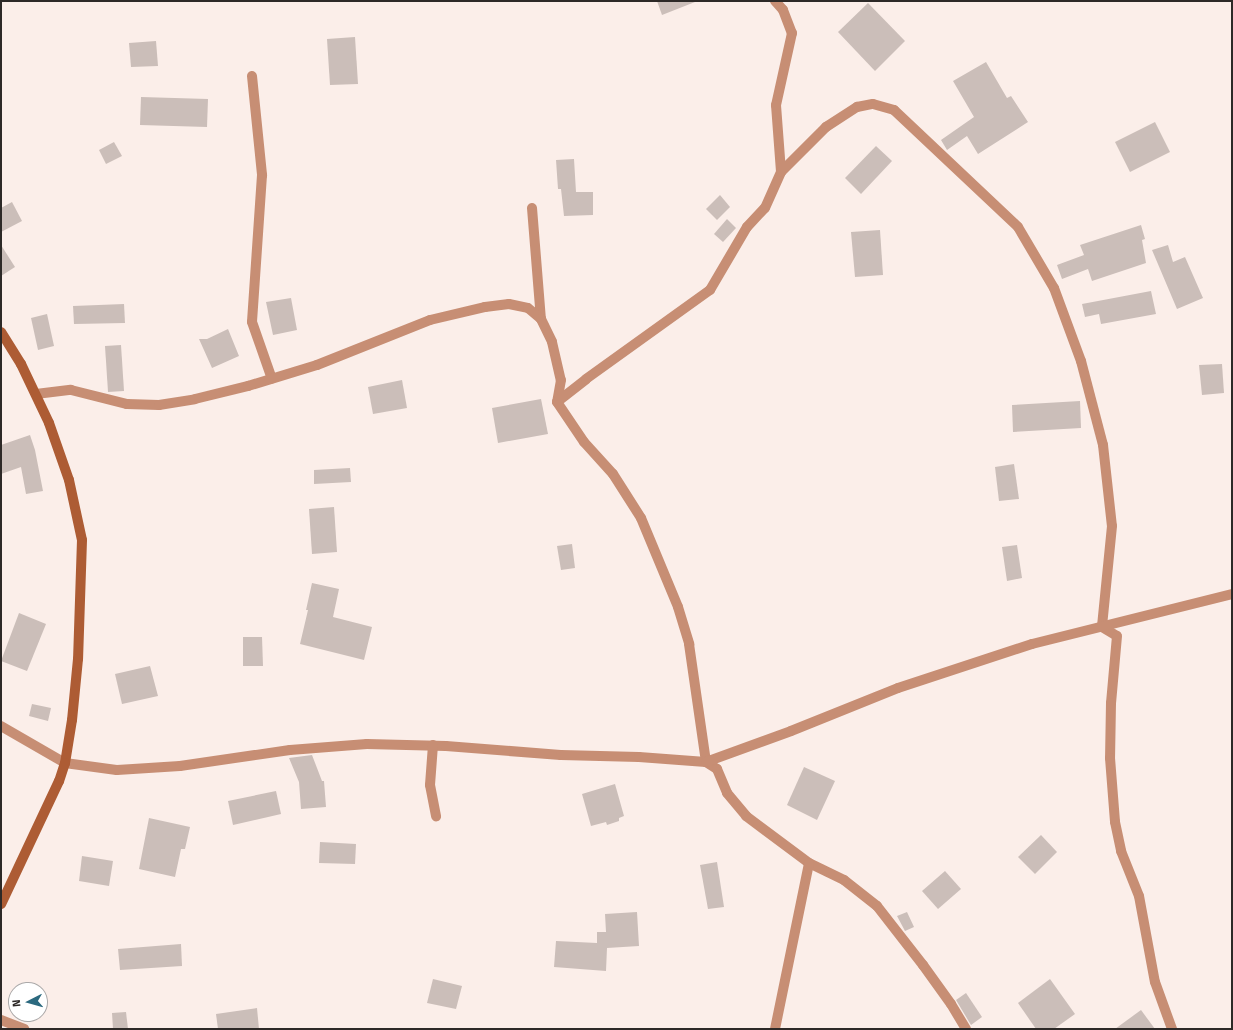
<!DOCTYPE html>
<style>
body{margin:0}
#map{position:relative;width:1233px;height:1030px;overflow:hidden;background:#fbeee9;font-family:"Fira Sans",sans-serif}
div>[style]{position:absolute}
.building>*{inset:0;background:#cbbeb9}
.street>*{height:10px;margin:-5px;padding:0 5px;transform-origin:5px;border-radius:5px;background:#c78e74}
.secondary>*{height:10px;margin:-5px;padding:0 5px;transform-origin:5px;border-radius:5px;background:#ad5c34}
span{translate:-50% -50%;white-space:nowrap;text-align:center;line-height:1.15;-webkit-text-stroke:3.5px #fff;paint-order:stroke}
.frame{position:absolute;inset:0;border:2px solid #2d2927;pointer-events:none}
.north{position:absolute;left:8px;top:982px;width:40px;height:40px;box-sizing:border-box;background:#fff;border:1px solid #aba9a9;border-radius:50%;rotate:264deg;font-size:11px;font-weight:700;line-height:16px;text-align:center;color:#2d2927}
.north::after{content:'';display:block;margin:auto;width:14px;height:18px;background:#2b697f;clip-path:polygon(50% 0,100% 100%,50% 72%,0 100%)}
</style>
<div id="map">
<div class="building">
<i style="clip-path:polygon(657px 1px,695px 1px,695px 2px,662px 15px)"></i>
<i style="clip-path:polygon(868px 3px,905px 41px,875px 71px,838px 32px)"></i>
<i style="clip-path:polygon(355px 37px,358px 84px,330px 85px,327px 39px)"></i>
<i style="clip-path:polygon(156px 41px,158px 66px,131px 67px,129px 43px)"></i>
<i style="clip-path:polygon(986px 62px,1007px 98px,1011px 96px,1028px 122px,978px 154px,967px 136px,947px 150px,941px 140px,974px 117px,953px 81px)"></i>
<i style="clip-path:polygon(141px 97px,208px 99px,207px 127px,140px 125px)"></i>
<i style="clip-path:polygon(1155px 122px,1170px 152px,1130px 172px,1115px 142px)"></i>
<i style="clip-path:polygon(114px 142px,122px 156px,106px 164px,99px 150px)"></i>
<i style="clip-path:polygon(876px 146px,892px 161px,861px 194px,845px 178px)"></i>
<i style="clip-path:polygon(574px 159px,576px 192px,593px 192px,593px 215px,564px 216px,561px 189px,558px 189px,556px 160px)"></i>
<i style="clip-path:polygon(720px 195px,730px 207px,717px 220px,706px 209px)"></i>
<i style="clip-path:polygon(12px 202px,22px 221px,1px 232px,1px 208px)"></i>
<i style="clip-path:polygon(727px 219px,736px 228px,723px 242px,714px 234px)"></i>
<i style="clip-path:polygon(1141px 225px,1145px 239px,1142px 240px,1146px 263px,1092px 281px,1088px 269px,1062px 279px,1057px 265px,1084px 255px,1080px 245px)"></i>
<i style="clip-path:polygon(880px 230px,883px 275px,855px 277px,851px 232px)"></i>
<i style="clip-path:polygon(1px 245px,15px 267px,1px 276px)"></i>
<i style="clip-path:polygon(1168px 245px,1173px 262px,1185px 257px,1203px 298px,1177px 309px,1152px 250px)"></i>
<i style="clip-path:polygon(1151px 291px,1156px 314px,1101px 324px,1099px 314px,1085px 317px,1082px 304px)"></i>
<i style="clip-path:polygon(291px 298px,297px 330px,273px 335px,266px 302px)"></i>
<i style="clip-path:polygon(124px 304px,125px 323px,74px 324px,73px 306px)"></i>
<i style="clip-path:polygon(47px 314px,54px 346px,38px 350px,31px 318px)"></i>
<i style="clip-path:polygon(228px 329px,239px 356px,212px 368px,199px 339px,207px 339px)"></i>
<i style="clip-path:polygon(121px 345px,124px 391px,108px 392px,105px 346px)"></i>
<i style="clip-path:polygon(1222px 364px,1224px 393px,1202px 395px,1199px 365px)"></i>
<i style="clip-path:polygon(402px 380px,407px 408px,373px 414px,368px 387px)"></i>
<i style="clip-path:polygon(541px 399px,548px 434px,498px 443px,492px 408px)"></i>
<i style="clip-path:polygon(1080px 401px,1081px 428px,1013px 432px,1012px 405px)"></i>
<i style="clip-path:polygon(30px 435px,35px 450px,43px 491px,26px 494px,21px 467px,1px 474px,1px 445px)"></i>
<i style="clip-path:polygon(1014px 464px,1019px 499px,999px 501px,995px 467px)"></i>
<i style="clip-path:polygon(350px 468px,351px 482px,314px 484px,314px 470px)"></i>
<i style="clip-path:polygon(334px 507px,337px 552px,312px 554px,309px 509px)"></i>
<i style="clip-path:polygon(572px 544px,575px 568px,561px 570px,557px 546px)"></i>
<i style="clip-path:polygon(1017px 545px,1022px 578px,1007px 581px,1002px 547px)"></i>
<i style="clip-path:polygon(312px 583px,339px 589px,333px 617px,372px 627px,364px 660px,300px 644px,308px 610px,306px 610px)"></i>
<i style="clip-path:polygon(19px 613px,46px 624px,27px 671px,1px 661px)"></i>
<i style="clip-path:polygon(243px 637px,262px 637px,263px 666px,243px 666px)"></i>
<i style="clip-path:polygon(150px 666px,158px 696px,122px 704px,115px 674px)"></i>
<i style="clip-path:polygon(32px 704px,51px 708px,48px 721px,29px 716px)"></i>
<i style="clip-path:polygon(312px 755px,322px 781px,324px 781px,326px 807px,301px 809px,299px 782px,289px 758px)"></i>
<i style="clip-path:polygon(804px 767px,835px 781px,817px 820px,787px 805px)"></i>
<i style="clip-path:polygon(615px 784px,624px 816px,619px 818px,619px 821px,607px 825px,606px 822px,591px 826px,582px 794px)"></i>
<i style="clip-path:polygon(276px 791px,281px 814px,233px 825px,228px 801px)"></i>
<i style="clip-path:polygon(149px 818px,190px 827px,185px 849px,181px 849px,175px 877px,139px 869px)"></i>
<i style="clip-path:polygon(1041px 835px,1057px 852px,1035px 874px,1018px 857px)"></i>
<i style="clip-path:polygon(320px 842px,356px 844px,355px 864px,319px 863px)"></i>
<i style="clip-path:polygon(82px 856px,113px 861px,109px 886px,79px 881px)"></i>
<i style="clip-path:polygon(717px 862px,724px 907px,708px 909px,700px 865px)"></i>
<i style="clip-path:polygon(945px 871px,961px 889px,938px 909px,922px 891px)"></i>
<i style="clip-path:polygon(637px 912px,639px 946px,607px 948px,606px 971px,554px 967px,556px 941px,597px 943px,597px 932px,606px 932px,605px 914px)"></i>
<i style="clip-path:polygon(907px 912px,914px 927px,905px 931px,897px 916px)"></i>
<i style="clip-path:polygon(181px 944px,182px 966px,120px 970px,118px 949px)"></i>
<i style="clip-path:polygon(433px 979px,462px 986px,456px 1009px,427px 1003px)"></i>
<i style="clip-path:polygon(1050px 979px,1075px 1014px,1054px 1029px,1036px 1029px,1018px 1003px)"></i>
<i style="clip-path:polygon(966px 993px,982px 1017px,971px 1025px,956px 1000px)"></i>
<i style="clip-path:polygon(257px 1008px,259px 1029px,218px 1029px,216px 1014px)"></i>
<i style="clip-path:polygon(1141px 1010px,1155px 1029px,1115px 1029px)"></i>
<i style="clip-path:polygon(126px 1012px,128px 1029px,113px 1029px,112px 1013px)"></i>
</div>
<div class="street">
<i style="left:775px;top:1px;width:12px;rotate:48deg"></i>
<i style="left:783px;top:10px;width:25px;rotate:69deg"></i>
<i style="left:792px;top:33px;width:74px;rotate:102.5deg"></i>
<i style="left:776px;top:105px;width:67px;rotate:85.7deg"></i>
<i style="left:252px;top:76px;width:100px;rotate:84.2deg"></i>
<i style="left:262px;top:175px;width:147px;rotate:93.9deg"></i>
<i style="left:252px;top:322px;width:60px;rotate:70.7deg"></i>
<i style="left:532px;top:208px;width:111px;rotate:85.4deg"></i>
<i style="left:36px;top:394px;width:35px;rotate:-7deg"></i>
<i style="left:71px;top:390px;width:58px;rotate:14deg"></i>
<i style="left:127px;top:404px;width:32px;rotate:2deg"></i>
<i style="left:159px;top:405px;width:36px;rotate:-9deg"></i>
<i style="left:195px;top:399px;width:55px;rotate:-13.8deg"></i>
<i style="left:248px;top:386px;width:72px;rotate:-16.9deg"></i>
<i style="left:317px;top:365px;width:122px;rotate:-21.7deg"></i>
<i style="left:430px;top:320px;width:57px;rotate:-13.3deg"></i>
<i style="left:485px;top:307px;width:24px;rotate:-7deg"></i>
<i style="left:509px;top:304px;width:19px;rotate:12deg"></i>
<i style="left:528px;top:308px;width:17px;rotate:40deg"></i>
<i style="left:541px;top:319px;width:25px;rotate:64deg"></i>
<i style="left:552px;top:342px;width:39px;rotate:77deg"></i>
<i style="left:561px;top:380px;width:22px;rotate:100deg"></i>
<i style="left:557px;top:402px;width:48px;rotate:56deg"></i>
<i style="left:584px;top:442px;width:43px;rotate:47.8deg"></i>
<i style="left:613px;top:474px;width:52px;rotate:57.5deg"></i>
<i style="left:641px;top:518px;width:96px;rotate:67.4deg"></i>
<i style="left:678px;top:607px;width:39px;rotate:73deg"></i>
<i style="left:689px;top:644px;width:119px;rotate:81.8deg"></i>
<i style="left:706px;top:762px;width:13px;rotate:32deg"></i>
<i style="left:717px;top:769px;width:26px;rotate:67deg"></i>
<i style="left:727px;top:793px;width:30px;rotate:50deg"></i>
<i style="left:746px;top:816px;width:79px;rotate:36.7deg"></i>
<i style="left:809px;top:863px;width:39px;rotate:26deg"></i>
<i style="left:844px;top:880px;width:42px;rotate:38.2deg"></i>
<i style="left:877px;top:906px;width:75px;rotate:52.1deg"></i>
<i style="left:923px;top:965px;width:48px;rotate:54.3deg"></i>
<i style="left:951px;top:1004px;width:29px;rotate:59deg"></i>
<i style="left:557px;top:402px;width:37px;rotate:-38deg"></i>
<i style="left:586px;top:379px;width:153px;rotate:-35.7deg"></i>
<i style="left:710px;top:290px;width:73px;rotate:-59.6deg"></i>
<i style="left:747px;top:227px;width:26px;rotate:-47deg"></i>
<i style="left:765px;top:208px;width:39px;rotate:-66deg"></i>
<i style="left:781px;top:172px;width:64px;rotate:-45deg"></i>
<i style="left:826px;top:127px;width:37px;rotate:-33deg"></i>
<i style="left:857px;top:107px;width:16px;rotate:-11deg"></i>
<i style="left:873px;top:104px;width:22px;rotate:16deg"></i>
<i style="left:894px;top:110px;width:170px;rotate:43.3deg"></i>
<i style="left:1018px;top:227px;width:71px;rotate:59.5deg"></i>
<i style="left:1054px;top:288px;width:78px;rotate:69.7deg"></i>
<i style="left:1081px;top:361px;width:87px;rotate:75.3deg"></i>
<i style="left:1103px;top:445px;width:81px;rotate:83.7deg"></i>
<i style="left:1112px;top:526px;width:101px;rotate:95.7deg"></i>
<i style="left:1102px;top:627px;width:17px;rotate:31deg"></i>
<i style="left:1117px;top:636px;width:67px;rotate:95.1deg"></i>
<i style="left:1111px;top:703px;width:55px;rotate:91deg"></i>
<i style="left:1110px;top:758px;width:64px;rotate:85.5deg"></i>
<i style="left:1115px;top:822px;width:30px;rotate:78deg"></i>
<i style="left:1121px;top:851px;width:48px;rotate:68.2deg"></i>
<i style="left:1139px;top:896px;width:87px;rotate:79.5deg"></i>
<i style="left:1155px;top:982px;width:50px;rotate:70.1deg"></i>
<i style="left:1px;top:726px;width:74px;rotate:30deg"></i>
<i style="left:65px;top:763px;width:52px;rotate:7.7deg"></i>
<i style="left:117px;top:770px;width:63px;rotate:-3.6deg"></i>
<i style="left:180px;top:766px;width:111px;rotate:-8.3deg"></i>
<i style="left:290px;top:750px;width:77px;rotate:-4.5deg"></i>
<i style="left:367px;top:744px;width:79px;rotate:1.5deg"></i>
<i style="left:446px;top:746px;width:115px;rotate:4.5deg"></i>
<i style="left:561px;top:755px;width:78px;rotate:1.5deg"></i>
<i style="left:639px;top:757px;width:67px;rotate:4.3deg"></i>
<i style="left:706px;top:762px;width:90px;rotate:-20deg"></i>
<i style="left:791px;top:731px;width:115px;rotate:-21.9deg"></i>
<i style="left:898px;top:688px;width:141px;rotate:-18.2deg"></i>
<i style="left:1032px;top:644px;width:206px;rotate:-14deg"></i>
<i style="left:433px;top:745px;width:40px;rotate:94.3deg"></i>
<i style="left:430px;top:785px;width:32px;rotate:79deg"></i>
<i style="left:1px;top:1020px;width:25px;rotate:21deg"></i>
<i style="left:775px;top:1029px;width:169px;rotate:-78.4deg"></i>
</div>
<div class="secondary">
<i style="left:1px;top:332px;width:38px;rotate:58deg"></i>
<i style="left:21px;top:364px;width:65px;rotate:64.6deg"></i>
<i style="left:49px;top:423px;width:60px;rotate:70.7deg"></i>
<i style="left:69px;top:480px;width:61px;rotate:77.8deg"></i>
<i style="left:82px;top:540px;width:119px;rotate:91.9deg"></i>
<i style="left:78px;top:659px;width:61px;rotate:95.6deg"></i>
<i style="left:72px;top:720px;width:44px;rotate:99.2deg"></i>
<i style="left:65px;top:763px;width:19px;rotate:108deg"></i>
<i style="left:59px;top:781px;width:136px;rotate:115.2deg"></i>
</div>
<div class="frame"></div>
<div class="north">N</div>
</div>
